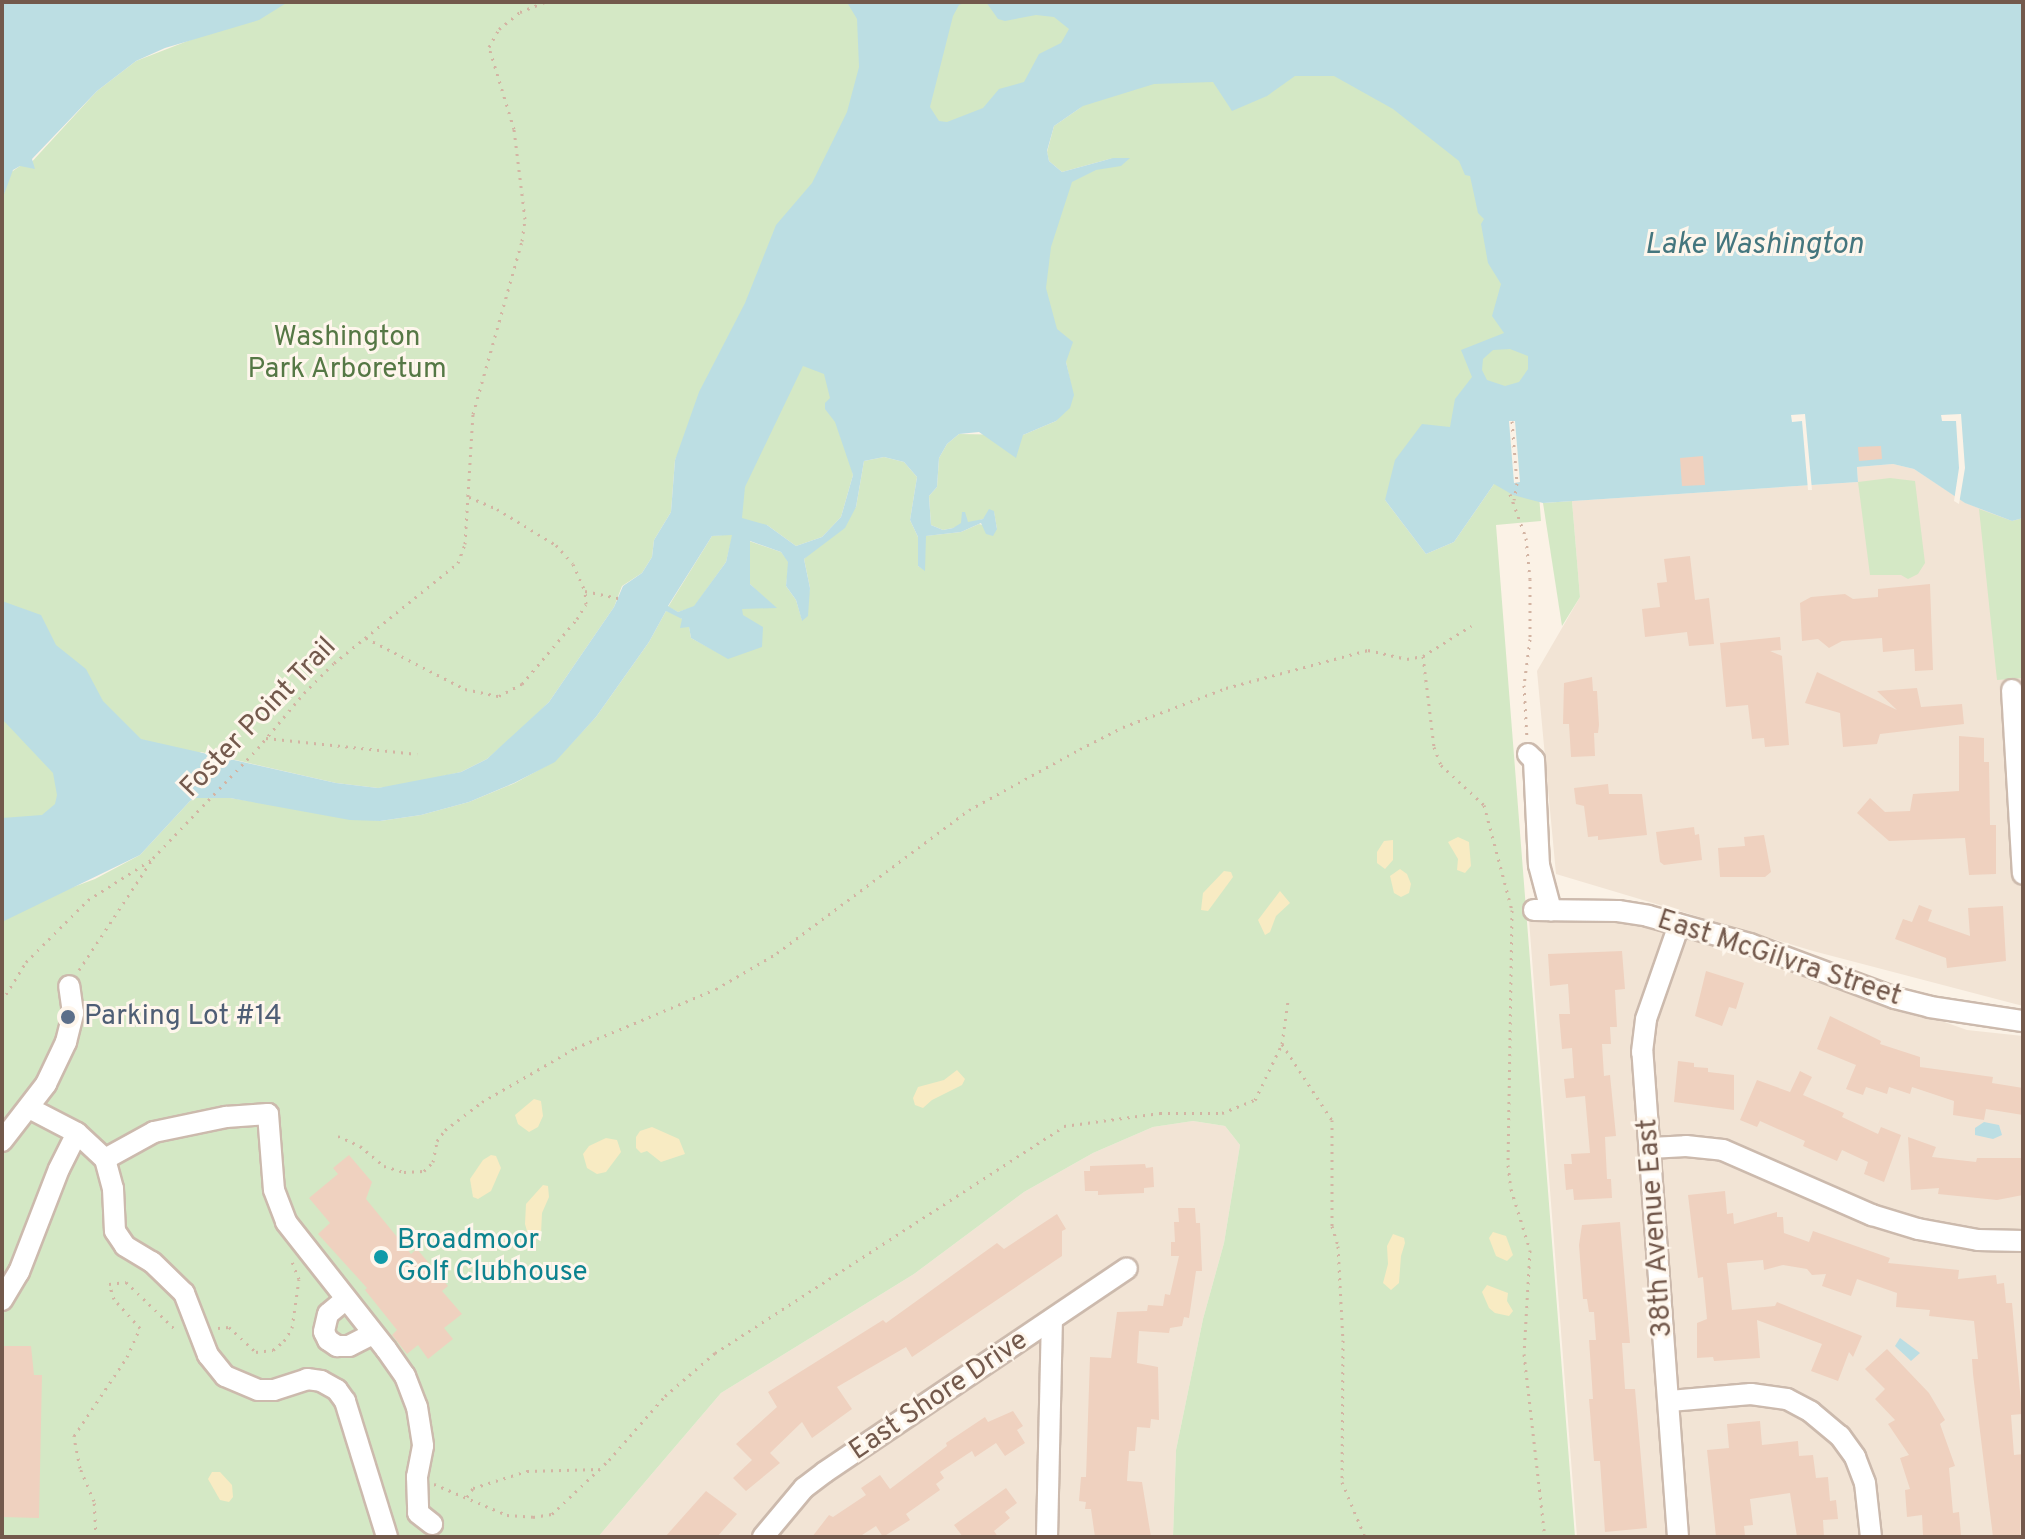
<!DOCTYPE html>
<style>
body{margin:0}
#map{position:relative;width:2025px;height:1539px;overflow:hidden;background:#fbf2e6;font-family:Overpass,sans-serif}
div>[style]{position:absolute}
.residential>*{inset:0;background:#f2e4d5}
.green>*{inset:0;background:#d4e8c5}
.sand>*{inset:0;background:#f8ebc3}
.water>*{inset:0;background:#bcdee3}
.pier>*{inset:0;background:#fbf2e6}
.building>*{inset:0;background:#efd1bf}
.path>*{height:3px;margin-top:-1.5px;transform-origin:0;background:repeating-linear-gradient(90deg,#d3b4a3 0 2px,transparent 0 8px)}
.roads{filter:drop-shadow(2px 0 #ccbaad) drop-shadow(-2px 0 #ccbaad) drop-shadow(0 2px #ccbaad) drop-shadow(0 -2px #ccbaad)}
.minor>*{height:20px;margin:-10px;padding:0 10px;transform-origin:10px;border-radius:10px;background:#fff}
.dots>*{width:22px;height:22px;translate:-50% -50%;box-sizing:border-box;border:4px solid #fef6ec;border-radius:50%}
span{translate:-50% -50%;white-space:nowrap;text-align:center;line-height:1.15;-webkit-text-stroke:6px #fef6ec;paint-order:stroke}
.park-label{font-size:28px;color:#557845}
.street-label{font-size:28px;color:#73594c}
.service-label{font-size:28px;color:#4e5e75}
.left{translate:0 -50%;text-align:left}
.culture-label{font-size:28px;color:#0d838f}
.water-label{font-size:30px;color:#44767e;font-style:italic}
.frame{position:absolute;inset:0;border:4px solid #73594c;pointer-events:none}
</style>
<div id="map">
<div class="residential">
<i style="clip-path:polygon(1893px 464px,1914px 469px,1966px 503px,2012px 521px,2023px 518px,2023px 1006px,1813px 951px,1556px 874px,1537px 671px,1580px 597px,1572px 501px,1858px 482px,1857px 467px)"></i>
<i style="clip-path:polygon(1556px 917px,1633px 923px,1777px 963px,1967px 1030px,2023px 1036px,2023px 1537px,1577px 1537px,1529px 920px)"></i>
<i style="clip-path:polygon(1193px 1121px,1225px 1126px,1240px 1145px,1224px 1243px,1203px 1319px,1176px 1450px,1173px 1537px,598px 1537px,721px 1393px,914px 1274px,1024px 1192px,1093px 1153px,1153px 1127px)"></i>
</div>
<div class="green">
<i style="clip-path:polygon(288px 2px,907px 2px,675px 460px,671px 512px,654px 540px,652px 557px,642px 573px,622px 586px,614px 607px,549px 702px,517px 733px,487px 759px,461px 772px,403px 785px,378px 788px,336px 783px,201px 752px,164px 771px,2px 623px,2px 200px,10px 173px,20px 166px,28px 166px,97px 91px,136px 61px)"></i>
<i style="clip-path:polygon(933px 2px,1121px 2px,1058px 98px,928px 185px,924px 95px)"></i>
<i style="clip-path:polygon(1939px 2px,1590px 339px,1385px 500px,1426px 554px,1454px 542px,1494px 484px,1538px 481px,1541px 521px,1496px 525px,1575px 1537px,1173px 1537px,1176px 1450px,1203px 1319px,1224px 1243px,1240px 1145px,1225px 1126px,1193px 1121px,1153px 1127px,1093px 1153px,1024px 1192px,914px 1274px,721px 1393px,598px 1537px,2px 1537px,2px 880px,68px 889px,95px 879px,140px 855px,190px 801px,196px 798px,230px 798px,380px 821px,421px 815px,469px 802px,515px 783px,555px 761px,596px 717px,649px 642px,666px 611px,677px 614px,689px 626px,691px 638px,728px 658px,742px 608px,775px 608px,750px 584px,749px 541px,781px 552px,789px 562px,786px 586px,796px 600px,802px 620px,810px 588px,804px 559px,856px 507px,864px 461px,884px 457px,904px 462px,917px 477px,910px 520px,918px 537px,918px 566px,925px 570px,925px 536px,961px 532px,979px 524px,997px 529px,994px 512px,983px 519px,953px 528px,943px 530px,931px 525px,929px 496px,937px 487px,939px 458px,947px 444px,959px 434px,1023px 435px,1056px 421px,1073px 395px,1066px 362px,1038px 330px,1057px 178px,1113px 158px,1062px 172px,1049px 161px,1047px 152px,1054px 126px,1080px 108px,1104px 83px)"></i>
<i style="clip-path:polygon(797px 343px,833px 370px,853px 475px,841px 517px,822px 537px,796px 546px,767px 525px,738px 526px,736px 466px)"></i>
<i style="clip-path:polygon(1890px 478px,1915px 481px,1925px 563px,1918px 574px,1908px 579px,1901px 575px,1870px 575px,1858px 482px)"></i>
<i style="clip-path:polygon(1572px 501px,1580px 597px,1562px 626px,1543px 503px)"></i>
<i style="clip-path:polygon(1979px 509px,2012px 521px,2023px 518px,2023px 678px,1997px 680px)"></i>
<i style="clip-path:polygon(733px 534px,726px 562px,694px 607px,678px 612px,668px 607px,712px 536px)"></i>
<i style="clip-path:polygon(2px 649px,95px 765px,2px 859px)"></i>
</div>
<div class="sand">
<i style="clip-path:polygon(1458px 837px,1469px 842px,1471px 866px,1465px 873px,1457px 870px,1458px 859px,1448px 842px)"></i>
<i style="clip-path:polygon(1393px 840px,1393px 860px,1385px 869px,1377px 863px,1377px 852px,1384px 841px)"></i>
<i style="clip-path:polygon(1400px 869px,1407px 874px,1411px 884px,1409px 893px,1401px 897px,1394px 893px,1390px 876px)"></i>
<i style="clip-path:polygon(1224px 871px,1231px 872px,1233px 877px,1208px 911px,1201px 910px,1203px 893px)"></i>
<i style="clip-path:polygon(1280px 891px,1290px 903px,1276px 916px,1270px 932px,1265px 935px,1258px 920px)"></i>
<i style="clip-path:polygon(957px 1070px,965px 1079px,962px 1085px,932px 1100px,923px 1108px,915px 1105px,913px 1098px,918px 1087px,944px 1080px)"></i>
<i style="clip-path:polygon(534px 1099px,541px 1101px,543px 1116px,538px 1127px,529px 1132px,518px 1124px,515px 1115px)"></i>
<i style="clip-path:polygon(652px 1127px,679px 1139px,685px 1154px,661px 1162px,647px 1151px,641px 1153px,636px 1148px,636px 1137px,640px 1131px)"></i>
<i style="clip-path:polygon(606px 1138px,617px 1140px,621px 1152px,606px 1172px,597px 1174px,587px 1168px,583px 1154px,589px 1146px)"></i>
<i style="clip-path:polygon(491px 1155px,496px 1156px,501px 1168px,491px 1191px,478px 1199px,473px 1197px,470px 1179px,483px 1160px)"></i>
<i style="clip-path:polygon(543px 1185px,548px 1186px,549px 1197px,542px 1213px,541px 1234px,527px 1231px,525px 1224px,526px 1204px)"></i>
<i style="clip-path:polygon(1493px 1232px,1506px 1236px,1513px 1255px,1507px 1261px,1496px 1256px,1489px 1238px)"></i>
<i style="clip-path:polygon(1393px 1234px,1404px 1238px,1405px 1243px,1401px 1256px,1399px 1283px,1391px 1290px,1383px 1283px,1388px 1264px,1387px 1246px)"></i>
<i style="clip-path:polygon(1487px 1285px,1508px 1293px,1507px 1301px,1513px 1311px,1509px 1316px,1495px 1313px,1489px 1308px,1482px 1292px)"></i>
<i style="clip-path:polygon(212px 1472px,220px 1472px,232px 1485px,233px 1497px,229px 1502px,220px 1500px,208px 1479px)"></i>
</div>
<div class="water">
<i style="clip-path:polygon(2px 2px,288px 2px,259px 20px,165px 48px,136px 61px,97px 91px,32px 159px,35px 169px,20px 166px,13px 170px,2px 200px)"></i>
<i style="clip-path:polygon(evenodd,828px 2px,967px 2px,959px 5px,953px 16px,930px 107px,939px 121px,947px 122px,983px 108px,999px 89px,1024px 82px,1039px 54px,1061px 43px,1069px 29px,1054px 17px,1036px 15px,1005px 21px,998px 19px,986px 2px,2023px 2px,2023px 518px,2012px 521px,1965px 503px,1914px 469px,1893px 464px,1857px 467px,1858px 482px,1543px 503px,1513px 495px,1494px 484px,1454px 542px,1426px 554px,1385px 500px,1395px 460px,1422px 424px,1450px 427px,1455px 399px,1472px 377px,1461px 350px,1504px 333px,1492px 316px,1501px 284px,1488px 263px,1481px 224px,1484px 219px,1478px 213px,1470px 176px,1465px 175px,1459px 161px,1393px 109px,1334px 76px,1295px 76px,1267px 96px,1232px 111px,1213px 82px,1154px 84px,1083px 106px,1054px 126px,1047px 151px,1049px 161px,1062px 172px,1113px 158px,1130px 158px,1121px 166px,1096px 170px,1072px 182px,1051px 247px,1046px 288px,1057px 329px,1073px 342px,1066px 362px,1074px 395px,1070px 408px,1056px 421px,1023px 435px,1016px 458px,979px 432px,959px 434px,947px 444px,939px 458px,937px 487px,929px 496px,931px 525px,943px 530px,953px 528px,961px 523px,962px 512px,965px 512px,968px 522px,983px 519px,989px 509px,994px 511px,997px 529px,993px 536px,986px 534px,981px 523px,961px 532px,926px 536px,925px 571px,918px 566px,918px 537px,910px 520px,917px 477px,904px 462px,884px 457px,864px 461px,856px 507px,845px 528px,804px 559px,810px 588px,808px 616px,802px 621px,796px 600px,786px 586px,788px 562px,781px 552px,750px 541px,750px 584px,777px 608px,742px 609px,743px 615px,763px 627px,762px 647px,728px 659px,691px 638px,689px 627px,680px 628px,682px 619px,666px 611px,649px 642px,596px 717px,555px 762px,514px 783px,469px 802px,421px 815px,380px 821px,350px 820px,230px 798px,196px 798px,190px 801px,140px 855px,2px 922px,2px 818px,42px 815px,55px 804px,57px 795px,53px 773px,2px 719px,2px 601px,41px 615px,56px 645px,86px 669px,103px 701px,141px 739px,336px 783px,378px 788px,461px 772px,487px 759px,549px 702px,614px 607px,623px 586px,642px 573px,652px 557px,654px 540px,671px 512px,675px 460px,699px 392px,745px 303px,776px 225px,812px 183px,847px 112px,859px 67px,857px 19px,848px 4px,828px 2px,1510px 349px,1528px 356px,1528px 369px,1519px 382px,1505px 386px,1487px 380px,1482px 370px,1483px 359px,1493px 350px,1510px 349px,828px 2px,803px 366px,824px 374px,830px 398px,825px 403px,825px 409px,835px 422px,853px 475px,841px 517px,822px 537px,796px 546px,767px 525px,742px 518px,745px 487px,803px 366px,828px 2px,732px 535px,726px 562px,694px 606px,678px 612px,668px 606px,712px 536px,732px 535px)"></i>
<i style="clip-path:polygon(1984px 1122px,1999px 1125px,2002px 1135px,1993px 1139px,1975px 1135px,1975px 1128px)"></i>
<i style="clip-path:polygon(1900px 1338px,1920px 1353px,1911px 1361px,1895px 1346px)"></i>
</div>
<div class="pier">
<i style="clip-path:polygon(1805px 414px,1812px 490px,1808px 490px,1802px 421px,1792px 422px,1791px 415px)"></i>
<i style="clip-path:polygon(1961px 414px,1965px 468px,1959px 504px,1954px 501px,1959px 468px,1956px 421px,1942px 421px,1941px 415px)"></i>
<i style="clip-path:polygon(1509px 421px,1515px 421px,1520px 482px,1514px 483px)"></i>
</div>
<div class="building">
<i style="clip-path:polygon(1881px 446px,1882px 459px,1859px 461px,1858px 447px)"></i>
<i style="clip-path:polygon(1703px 456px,1705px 485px,1682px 486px,1680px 458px)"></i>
<i style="clip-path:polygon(1690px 556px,1695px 600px,1709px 598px,1714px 644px,1689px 646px,1687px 632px,1645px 637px,1642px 609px,1660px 607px,1657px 583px,1667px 582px,1664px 559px)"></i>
<i style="clip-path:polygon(1930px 584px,1933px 670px,1915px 671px,1914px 649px,1883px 652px,1882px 638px,1842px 641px,1829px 648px,1818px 639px,1802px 641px,1800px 603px,1811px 597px,1845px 594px,1853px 599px,1878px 597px,1878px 589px)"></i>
<i style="clip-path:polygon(1780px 637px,1781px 650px,1770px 651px,1782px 656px,1789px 745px,1765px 747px,1764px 738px,1752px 739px,1748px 705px,1726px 707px,1720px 643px)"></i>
<i style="clip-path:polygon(1817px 672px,1897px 710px,1877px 691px,1917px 688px,1921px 707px,1962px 704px,1964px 724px,1880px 734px,1877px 744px,1843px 747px,1840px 713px,1805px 703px)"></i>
<i style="clip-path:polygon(1592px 677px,1593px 691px,1597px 691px,1599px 725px,1598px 733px,1594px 733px,1595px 756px,1571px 757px,1569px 724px,1563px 724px,1564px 683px)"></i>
<i style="clip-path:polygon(1959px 736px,1984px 738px,1984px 762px,1989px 762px,1990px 825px,1996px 825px,1996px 874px,1969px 875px,1965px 838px,1889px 841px,1857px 813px,1870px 798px,1885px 812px,1910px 811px,1913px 794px,1959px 791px)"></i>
<i style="clip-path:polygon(1608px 784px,1609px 794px,1642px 794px,1647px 835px,1598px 840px,1598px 836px,1588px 837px,1584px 806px,1576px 804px,1574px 788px)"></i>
<i style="clip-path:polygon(1694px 827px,1695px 835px,1699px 834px,1702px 860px,1664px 865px,1660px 862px,1656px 832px)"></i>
<i style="clip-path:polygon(1764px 835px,1771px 872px,1765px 877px,1720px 877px,1718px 848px,1745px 846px,1744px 837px)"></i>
<i style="clip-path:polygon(1919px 905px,1932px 910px,1928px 921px,1970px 936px,1968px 908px,2003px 906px,2006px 961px,1947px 968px,1946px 958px,1895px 939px,1903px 919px,1912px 922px)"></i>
<i style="clip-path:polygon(1622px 951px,1625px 989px,1615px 990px,1617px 1027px,1610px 1027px,1611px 1044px,1602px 1044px,1604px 1076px,1610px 1075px,1616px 1136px,1605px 1137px,1607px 1179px,1611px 1179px,1612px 1198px,1574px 1200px,1573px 1189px,1566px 1190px,1564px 1164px,1572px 1164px,1571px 1154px,1590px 1153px,1585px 1096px,1566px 1098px,1564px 1079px,1574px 1078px,1572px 1048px,1562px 1049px,1559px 1014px,1570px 1014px,1568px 984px,1550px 986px,1548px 954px)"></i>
<i style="clip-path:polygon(1706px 971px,1744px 983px,1736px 1009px,1729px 1007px,1722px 1026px,1695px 1016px)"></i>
<i style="clip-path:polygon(1830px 1016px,1881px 1041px,1880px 1044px,1920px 1057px,1920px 1067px,1993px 1077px,1992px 1083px,2023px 1088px,2023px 1115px,1986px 1109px,1984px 1120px,1953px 1115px,1954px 1101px,1912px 1087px,1910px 1094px,1889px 1087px,1887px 1094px,1866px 1087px,1863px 1095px,1846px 1089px,1856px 1065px,1817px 1049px)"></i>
<i style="clip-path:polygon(1678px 1061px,1694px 1063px,1694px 1067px,1708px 1068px,1708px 1072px,1734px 1075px,1734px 1110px,1674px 1102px)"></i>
<i style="clip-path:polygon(1800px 1071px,1812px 1077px,1803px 1095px,1844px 1113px,1842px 1117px,1878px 1134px,1881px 1127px,1901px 1135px,1884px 1182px,1864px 1174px,1868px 1162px,1842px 1150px,1837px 1161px,1803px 1146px,1805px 1141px,1760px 1121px,1757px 1127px,1740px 1120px,1757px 1080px,1790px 1092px)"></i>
<i style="clip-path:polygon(1908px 1137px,1936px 1147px,1932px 1157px,1976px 1162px,1977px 1158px,2023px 1158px,2023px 1195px,1997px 1200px,1938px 1194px,1939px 1188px,1911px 1190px)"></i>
<i style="clip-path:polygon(349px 1155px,372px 1182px,366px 1199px,411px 1254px,417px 1249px,448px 1286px,442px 1291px,462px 1314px,444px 1328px,453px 1339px,428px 1359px,418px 1345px,407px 1354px,392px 1335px,397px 1330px,365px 1290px,367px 1288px,318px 1234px,330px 1223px,309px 1198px,338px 1174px,333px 1168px)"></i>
<i style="clip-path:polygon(1145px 1164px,1146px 1168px,1153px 1167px,1154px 1187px,1144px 1188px,1144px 1193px,1098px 1195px,1098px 1191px,1085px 1191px,1084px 1171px,1090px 1171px,1090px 1166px)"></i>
<i style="clip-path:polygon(1725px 1191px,1727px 1214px,1733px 1213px,1734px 1224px,1777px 1212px,1777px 1217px,1783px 1217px,1784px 1233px,1809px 1242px,1813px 1231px,1890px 1258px,1888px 1263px,1959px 1270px,1958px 1279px,1996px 1275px,1997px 1284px,2004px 1283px,2006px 1303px,2012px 1303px,2022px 1414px,2011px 1415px,2014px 1455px,2023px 1454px,2020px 1537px,1993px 1537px,1973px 1374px,1972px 1359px,1978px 1359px,1974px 1321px,1929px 1316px,1930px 1310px,1896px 1307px,1897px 1293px,1857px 1279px,1851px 1296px,1822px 1286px,1826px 1274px,1812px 1275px,1807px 1269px,1783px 1265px,1764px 1270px,1763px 1260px,1727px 1263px,1732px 1310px,1775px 1306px,1777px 1302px,1862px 1336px,1853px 1357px,1849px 1352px,1838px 1381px,1811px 1371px,1822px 1344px,1757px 1320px,1760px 1358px,1714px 1361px,1713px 1357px,1697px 1358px,1697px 1323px,1707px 1319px,1703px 1277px,1698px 1278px,1688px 1195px)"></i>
<i style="clip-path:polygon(1178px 1208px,1195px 1208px,1196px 1223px,1200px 1223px,1202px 1271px,1196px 1271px,1189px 1318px,1184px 1317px,1182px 1326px,1170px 1328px,1169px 1333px,1139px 1331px,1137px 1363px,1158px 1367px,1159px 1420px,1151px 1419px,1150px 1428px,1137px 1427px,1135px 1451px,1129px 1451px,1127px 1481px,1142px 1482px,1151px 1537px,1095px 1537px,1091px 1509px,1085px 1509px,1086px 1502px,1079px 1501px,1081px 1477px,1086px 1477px,1090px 1357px,1111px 1358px,1117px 1312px,1147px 1311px,1148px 1305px,1163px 1306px,1165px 1294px,1170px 1295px,1179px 1256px,1171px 1256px,1171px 1242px,1175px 1242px,1174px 1222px,1179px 1222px)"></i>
<i style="clip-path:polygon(1057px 1214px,1066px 1229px,1062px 1231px,1062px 1256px,912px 1357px,906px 1347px,837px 1387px,852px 1409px,812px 1438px,802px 1422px,770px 1453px,780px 1463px,746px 1491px,733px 1478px,752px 1460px,736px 1444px,777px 1407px,768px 1392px,883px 1320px,886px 1323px,997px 1243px,1004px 1249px)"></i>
<i style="clip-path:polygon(1620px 1222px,1630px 1343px,1622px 1343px,1625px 1389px,1635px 1389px,1647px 1528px,1605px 1532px,1600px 1461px,1594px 1461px,1589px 1399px,1593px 1399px,1589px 1340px,1596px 1340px,1594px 1312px,1589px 1312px,1587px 1299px,1583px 1299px,1579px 1245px,1582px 1225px)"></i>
<i style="clip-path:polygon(2px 1346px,31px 1346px,34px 1375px,42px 1375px,39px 1518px,2px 1517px)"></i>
<i style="clip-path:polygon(1887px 1349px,1929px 1393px,1945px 1420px,1940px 1424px,1955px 1466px,1949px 1468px,1953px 1513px,1959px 1512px,1961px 1535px,1923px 1535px,1922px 1515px,1907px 1517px,1905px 1490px,1910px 1489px,1900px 1458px,1909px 1455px,1888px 1424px,1895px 1420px,1875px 1399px,1885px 1389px,1865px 1369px)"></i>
<i style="clip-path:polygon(1013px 1411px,1023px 1426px,1017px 1430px,1025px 1443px,1005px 1456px,996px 1443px,975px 1457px,972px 1451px,940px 1472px,944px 1478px,936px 1484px,940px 1490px,906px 1514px,910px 1520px,883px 1537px,876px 1526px,859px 1537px,812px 1537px,829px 1515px,833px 1517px,866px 1495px,861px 1488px,880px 1475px,890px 1489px,947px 1446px,946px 1443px,985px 1417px,988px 1422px)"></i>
<i style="clip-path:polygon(1760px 1421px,1762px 1445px,1798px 1441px,1799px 1456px,1813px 1455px,1816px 1478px,1828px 1477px,1830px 1501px,1836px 1500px,1838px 1519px,1823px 1520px,1824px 1537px,1797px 1537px,1790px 1493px,1750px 1499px,1753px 1525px,1744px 1526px,1745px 1536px,1716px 1537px,1707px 1450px,1729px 1448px,1727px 1424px)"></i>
<i style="clip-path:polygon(1006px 1488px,1017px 1503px,1005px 1512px,1010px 1518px,994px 1531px,998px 1537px,963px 1537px,954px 1525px)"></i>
<i style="clip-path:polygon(706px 1491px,737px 1514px,717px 1537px,665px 1537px)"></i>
</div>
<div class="path">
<i style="left:1512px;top:421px;width:62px;rotate:85.4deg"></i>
<i style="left:1517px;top:483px;width:17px;rotate:100deg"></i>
<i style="left:1510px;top:494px;width:47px;rotate:70deg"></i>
<i style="left:1526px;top:538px;width:41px;rotate:84.4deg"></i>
<i style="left:1530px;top:579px;width:60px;rotate:90deg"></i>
<i style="left:1530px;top:639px;width:46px;rotate:97.4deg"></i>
<i style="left:1524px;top:685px;width:53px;rotate:86.8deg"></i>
<i style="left:469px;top:497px;width:30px;rotate:23deg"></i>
<i style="left:497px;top:509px;width:69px;rotate:31.4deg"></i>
<i style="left:556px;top:545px;width:25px;rotate:48deg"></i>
<i style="left:573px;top:564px;width:30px;rotate:66deg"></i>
<i style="left:585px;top:591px;width:34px;rotate:12deg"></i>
<i style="left:366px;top:638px;width:111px;rotate:27.3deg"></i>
<i style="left:465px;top:689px;width:35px;rotate:12deg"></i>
<i style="left:499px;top:696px;width:26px;rotate:-28deg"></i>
<i style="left:522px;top:684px;width:85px;rotate:-49.8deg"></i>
<i style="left:577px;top:619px;width:17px;rotate:-59deg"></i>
<i style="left:586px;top:604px;width:13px;rotate:-94deg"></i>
<i style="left:1423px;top:656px;width:57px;rotate:-32deg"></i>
<i style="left:266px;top:738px;width:152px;rotate:6deg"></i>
<i style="left:79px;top:970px;width:134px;rotate:-56.5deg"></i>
<i style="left:153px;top:858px;width:152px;rotate:-46.3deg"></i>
<i style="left:258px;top:748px;width:72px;rotate:-50.1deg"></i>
<i style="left:304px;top:693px;width:42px;rotate:-45deg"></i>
<i style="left:334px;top:663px;width:159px;rotate:-38.9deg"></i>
<i style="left:458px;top:563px;width:20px;rotate:-70deg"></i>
<i style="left:465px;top:544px;width:130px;rotate:-86.5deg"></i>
<i style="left:473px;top:414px;width:180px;rotate:-74.2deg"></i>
<i style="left:522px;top:241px;width:22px;rotate:-82deg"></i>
<i style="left:525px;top:219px;width:91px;rotate:-97deg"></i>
<i style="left:514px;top:129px;width:86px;rotate:-107deg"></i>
<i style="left:489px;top:47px;width:21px;rotate:-61deg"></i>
<i style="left:499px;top:29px;width:27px;rotate:-39deg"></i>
<i style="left:520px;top:12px;width:27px;rotate:-22deg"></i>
<i style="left:2px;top:1001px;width:46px;rotate:-58.4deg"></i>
<i style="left:26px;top:962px;width:88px;rotate:-45deg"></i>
<i style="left:88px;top:900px;width:75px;rotate:-32.4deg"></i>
<i style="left:1282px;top:1044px;width:43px;rotate:-82.1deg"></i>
<i style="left:338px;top:1136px;width:24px;rotate:24deg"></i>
<i style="left:360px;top:1146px;width:31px;rotate:40deg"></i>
<i style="left:384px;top:1166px;width:21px;rotate:17deg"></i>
<i style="left:404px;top:1172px;width:20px;rotate:-3deg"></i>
<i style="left:424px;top:1171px;width:13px;rotate:-45deg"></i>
<i style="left:433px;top:1162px;width:21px;rotate:-79deg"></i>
<i style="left:437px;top:1141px;width:14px;rotate:-54deg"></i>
<i style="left:445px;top:1130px;width:46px;rotate:-37.1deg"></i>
<i style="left:482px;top:1102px;width:108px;rotate:-30.1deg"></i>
<i style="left:575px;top:1048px;width:153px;rotate:-22.7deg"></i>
<i style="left:716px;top:989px;width:71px;rotate:-30.5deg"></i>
<i style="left:777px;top:953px;width:239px;rotate:-36.7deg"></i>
<i style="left:969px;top:810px;width:127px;rotate:-28.8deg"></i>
<i style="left:1080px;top:749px;width:48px;rotate:-27.1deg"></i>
<i style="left:1123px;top:727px;width:110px;rotate:-20.7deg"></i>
<i style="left:1226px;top:688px;width:147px;rotate:-15deg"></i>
<i style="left:1368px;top:650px;width:40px;rotate:13deg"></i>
<i style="left:1407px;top:659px;width:16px;rotate:-11deg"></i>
<i style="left:1423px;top:656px;width:92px;rotate:83.1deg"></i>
<i style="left:1434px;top:747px;width:19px;rotate:69deg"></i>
<i style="left:1441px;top:765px;width:59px;rotate:42.9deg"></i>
<i style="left:1484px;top:805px;width:109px;rotate:75.1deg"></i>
<i style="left:1512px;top:910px;width:255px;rotate:90.9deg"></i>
<i style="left:1508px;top:1165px;width:24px;rotate:83deg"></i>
<i style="left:1511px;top:1189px;width:64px;rotate:72.7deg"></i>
<i style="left:1530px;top:1250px;width:104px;rotate:93.3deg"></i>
<i style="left:1524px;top:1354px;width:184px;rotate:83.5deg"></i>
<i style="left:218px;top:1328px;width:11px;rotate:-5deg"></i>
<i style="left:229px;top:1327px;width:37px;rotate:43deg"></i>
<i style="left:256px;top:1352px;width:17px;rotate:-7deg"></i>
<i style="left:273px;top:1350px;width:14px;rotate:-39deg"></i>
<i style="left:284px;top:1341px;width:15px;rotate:-58deg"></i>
<i style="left:292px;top:1328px;width:49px;rotate:-81.9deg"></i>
<i style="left:299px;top:1279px;width:18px;rotate:-112deg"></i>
<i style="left:434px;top:1484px;width:79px;rotate:23deg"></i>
<i style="left:507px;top:1515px;width:26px;rotate:4deg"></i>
<i style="left:533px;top:1517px;width:19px;rotate:-9deg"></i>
<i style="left:552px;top:1514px;width:79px;rotate:-43.5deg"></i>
<i style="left:609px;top:1460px;width:85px;rotate:-48.8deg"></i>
<i style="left:665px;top:1396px;width:66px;rotate:-40.7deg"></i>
<i style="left:715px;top:1353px;width:416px;rotate:-33deg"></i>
<i style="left:1064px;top:1126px;width:97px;rotate:-7.7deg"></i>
<i style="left:1160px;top:1113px;width:62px"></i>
<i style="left:1222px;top:1113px;width:35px;rotate:-22deg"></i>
<i style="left:1255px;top:1100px;width:62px;rotate:-64.3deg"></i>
<i style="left:1282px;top:1044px;width:91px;rotate:56.7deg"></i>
<i style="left:1332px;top:1120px;width:106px;rotate:90deg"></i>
<i style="left:1332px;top:1226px;width:21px;rotate:73deg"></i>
<i style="left:1338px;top:1246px;width:94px;rotate:87deg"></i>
<i style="left:1343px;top:1340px;width:142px;rotate:90.4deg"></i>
<i style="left:1342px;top:1482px;width:60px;rotate:67.3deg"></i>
<i style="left:467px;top:1497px;width:11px;rotate:-56deg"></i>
<i style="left:473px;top:1488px;width:57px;rotate:-17.5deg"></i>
<i style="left:527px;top:1471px;width:73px;rotate:-1.6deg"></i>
<i style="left:96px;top:1537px;width:36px;rotate:-93deg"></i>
<i style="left:94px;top:1501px;width:36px;rotate:-113deg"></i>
<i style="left:80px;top:1468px;width:33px;rotate:-101deg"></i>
<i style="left:74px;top:1436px;width:95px;rotate:-56.1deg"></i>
<i style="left:127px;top:1357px;width:32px;rotate:-66deg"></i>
<i style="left:140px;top:1328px;width:39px;rotate:-132deg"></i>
<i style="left:114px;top:1299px;width:16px;rotate:-108deg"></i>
<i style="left:109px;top:1284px;width:17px;rotate:-7deg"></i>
<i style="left:126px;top:1282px;width:71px;rotate:43.9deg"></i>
</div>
<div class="roads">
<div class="minor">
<i style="left:2012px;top:690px;width:184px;rotate:86.6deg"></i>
<i style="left:1528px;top:754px;width:8px;rotate:45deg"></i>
<i style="left:1534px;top:760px;width:105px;rotate:87.3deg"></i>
<i style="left:1539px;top:865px;width:47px;rotate:75.1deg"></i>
<i style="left:1534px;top:910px;width:84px;rotate:0.7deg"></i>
<i style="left:1618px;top:911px;width:30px;rotate:9deg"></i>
<i style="left:1648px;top:916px;width:106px;rotate:15.4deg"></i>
<i style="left:1750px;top:944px;width:155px;rotate:20.4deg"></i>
<i style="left:1895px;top:998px;width:36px;rotate:14deg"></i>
<i style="left:1930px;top:1007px;width:94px;rotate:8.6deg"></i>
<i style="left:29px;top:1108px;width:54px;rotate:27.5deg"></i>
<i style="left:77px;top:1133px;width:38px;rotate:43deg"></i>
<i style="left:105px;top:1159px;width:31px;rotate:75deg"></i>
<i style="left:113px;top:1189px;width:42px;rotate:87.3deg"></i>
<i style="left:115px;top:1231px;width:18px;rotate:56deg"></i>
<i style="left:125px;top:1246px;width:31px;rotate:31deg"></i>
<i style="left:152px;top:1262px;width:45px;rotate:44.1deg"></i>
<i style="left:184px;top:1293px;width:66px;rotate:68.8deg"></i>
<i style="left:208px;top:1355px;width:27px;rotate:51deg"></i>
<i style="left:225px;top:1376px;width:36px;rotate:23deg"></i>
<i style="left:258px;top:1390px;width:16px"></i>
<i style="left:274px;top:1390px;width:35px;rotate:-18deg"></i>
<i style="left:307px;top:1379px;width:14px;rotate:8deg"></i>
<i style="left:321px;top:1381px;width:18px;rotate:29deg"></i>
<i style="left:337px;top:1390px;width:14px;rotate:54deg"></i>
<i style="left:345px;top:1401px;width:142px;rotate:72.8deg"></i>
<i style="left:2px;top:1141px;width:72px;rotate:-52.3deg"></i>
<i style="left:46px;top:1084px;width:47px;rotate:-64.5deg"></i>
<i style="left:66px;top:1042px;width:30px;rotate:-76deg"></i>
<i style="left:73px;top:1013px;width:27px;rotate:-98deg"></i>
<i style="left:1650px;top:1148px;width:36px;rotate:-3deg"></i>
<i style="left:1686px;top:1146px;width:37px;rotate:6deg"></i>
<i style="left:1723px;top:1150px;width:163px;rotate:23.6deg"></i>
<i style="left:1872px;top:1215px;width:48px;rotate:16.9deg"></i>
<i style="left:1918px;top:1229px;width:61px;rotate:10.4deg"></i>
<i style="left:1978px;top:1240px;width:45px;rotate:1.3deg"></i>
<i style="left:105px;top:1159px;width:56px;rotate:-28.9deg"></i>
<i style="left:154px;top:1132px;width:74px;rotate:-11.8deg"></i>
<i style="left:226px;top:1117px;width:42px;rotate:-4.1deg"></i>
<i style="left:268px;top:1114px;width:76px;rotate:85.5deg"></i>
<i style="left:274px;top:1190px;width:34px;rotate:69deg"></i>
<i style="left:286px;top:1222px;width:162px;rotate:51.8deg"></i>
<i style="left:386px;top:1349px;width:33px;rotate:55deg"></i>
<i style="left:405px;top:1376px;width:33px;rotate:69deg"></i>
<i style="left:417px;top:1407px;width:39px;rotate:81deg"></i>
<i style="left:423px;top:1446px;width:32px;rotate:101deg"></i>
<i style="left:417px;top:1477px;width:36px;rotate:88deg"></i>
<i style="left:418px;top:1513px;width:18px;rotate:38deg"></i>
<i style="left:346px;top:1299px;width:23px;rotate:140deg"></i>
<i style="left:328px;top:1314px;width:18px;rotate:103deg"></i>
<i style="left:324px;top:1332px;width:9px;rotate:63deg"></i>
<i style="left:328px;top:1340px;width:11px;rotate:34deg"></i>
<i style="left:337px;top:1346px;width:12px"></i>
<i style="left:349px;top:1346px;width:27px;rotate:-27deg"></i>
<i style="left:2px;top:1300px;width:33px;rotate:-59deg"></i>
<i style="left:19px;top:1272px;width:110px;rotate:-68.8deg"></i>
<i style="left:59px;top:1169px;width:40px;rotate:-63.4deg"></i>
<i style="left:1670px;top:1401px;width:81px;rotate:-4.9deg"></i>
<i style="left:1751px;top:1394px;width:36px;rotate:8deg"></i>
<i style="left:1787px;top:1399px;width:27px;rotate:28deg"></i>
<i style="left:1811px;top:1412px;width:38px;rotate:40deg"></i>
<i style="left:1840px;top:1436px;width:26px;rotate:54deg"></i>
<i style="left:1855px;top:1457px;width:28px;rotate:69deg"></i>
<i style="left:1865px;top:1483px;width:54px;rotate:83.7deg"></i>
<i style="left:763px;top:1537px;width:64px;rotate:-50.1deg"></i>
<i style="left:804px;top:1488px;width:26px;rotate:-37deg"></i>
<i style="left:825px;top:1472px;width:364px;rotate:-34deg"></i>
<i style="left:1047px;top:1537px;width:217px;rotate:-88.7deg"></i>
<i style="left:1678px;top:1537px;width:486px;rotate:-94.2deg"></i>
<i style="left:1642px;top:1052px;width:33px;rotate:-83deg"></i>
<i style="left:1646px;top:1019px;width:100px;rotate:-70.7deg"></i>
</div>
</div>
<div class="dots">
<i style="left:68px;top:1017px;background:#5c6f8a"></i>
<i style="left:381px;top:1257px;background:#0f9aa8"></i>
</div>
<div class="park-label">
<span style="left:347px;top:354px">Washington<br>Park Arboretum</span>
</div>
<div class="street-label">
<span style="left:259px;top:718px;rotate:-46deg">Foster Point Trail</span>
<span style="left:1779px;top:959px;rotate:18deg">East McGilvra Street</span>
<span style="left:1656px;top:1228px;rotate:-94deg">38th Avenue East</span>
<span style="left:939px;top:1396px;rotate:-34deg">East Shore Drive</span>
</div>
<div class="service-label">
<span class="left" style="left:84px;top:1017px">Parking Lot #14</span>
</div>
<div class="culture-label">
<span class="left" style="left:397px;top:1257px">Broadmoor<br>Golf Clubhouse</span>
</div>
<div class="water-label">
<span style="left:1754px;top:246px">Lake Washington</span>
</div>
<div class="frame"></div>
</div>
